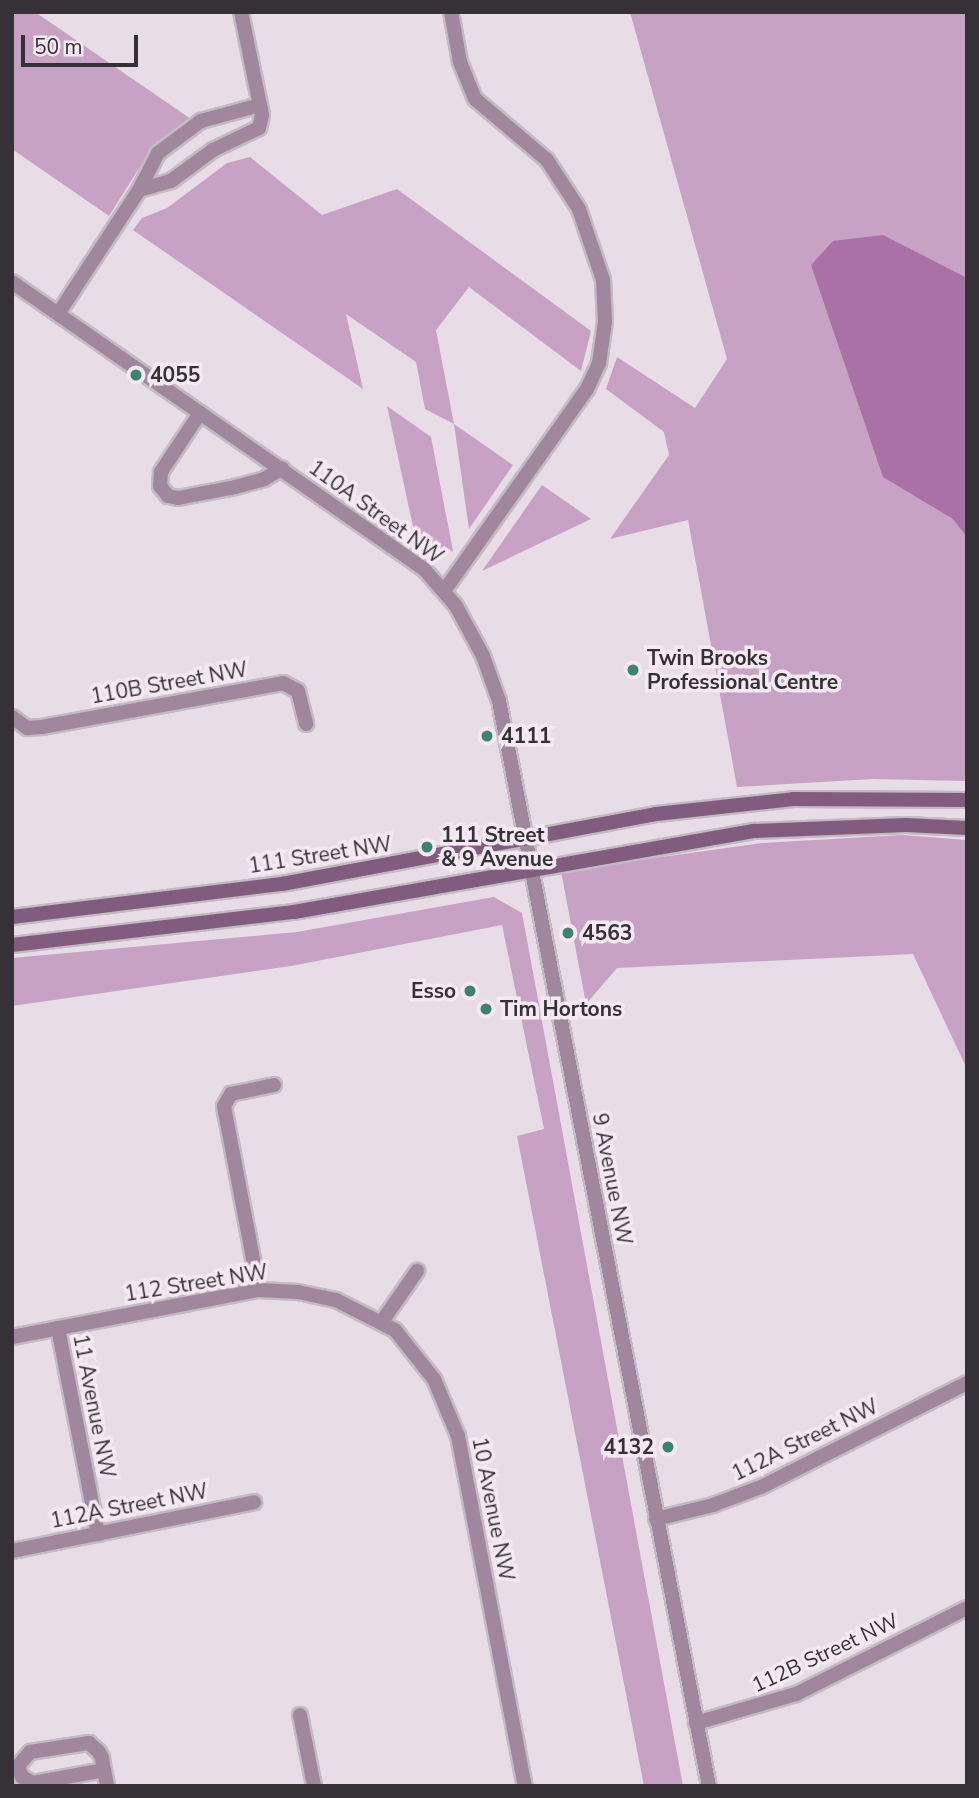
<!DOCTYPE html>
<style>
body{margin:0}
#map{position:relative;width:979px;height:1798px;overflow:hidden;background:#e8dce7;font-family:"Nunito Sans",sans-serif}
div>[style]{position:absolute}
.green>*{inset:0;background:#c7a2c4}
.water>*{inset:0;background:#aa71a6}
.roads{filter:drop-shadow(2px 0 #c4bac4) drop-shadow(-2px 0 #c4bac4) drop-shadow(0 2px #c4bac4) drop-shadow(0 -2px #c4bac4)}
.minor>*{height:14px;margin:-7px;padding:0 7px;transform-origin:7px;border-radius:7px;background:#a1879e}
.tertiary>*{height:14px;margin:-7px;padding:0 7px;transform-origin:7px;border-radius:7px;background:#a1879e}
.secondary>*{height:14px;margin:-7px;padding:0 7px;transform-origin:7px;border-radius:7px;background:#815c7e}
.dots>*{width:19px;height:19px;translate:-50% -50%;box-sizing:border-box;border:4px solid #f6e9f4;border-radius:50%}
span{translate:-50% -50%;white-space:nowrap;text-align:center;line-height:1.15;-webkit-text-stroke:7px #f6e9f4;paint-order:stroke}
.poi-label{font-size:21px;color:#363136;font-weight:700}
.left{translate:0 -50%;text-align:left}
.right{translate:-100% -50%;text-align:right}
.street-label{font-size:21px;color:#363136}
.frame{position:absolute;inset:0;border:14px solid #363136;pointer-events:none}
.scale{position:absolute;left:21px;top:35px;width:117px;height:32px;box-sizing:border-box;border:4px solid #363136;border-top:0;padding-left:9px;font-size:21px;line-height:24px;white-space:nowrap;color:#363136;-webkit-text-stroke:5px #f6e9f4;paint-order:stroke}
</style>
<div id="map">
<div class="green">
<i style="clip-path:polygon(12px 12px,35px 12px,191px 119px,143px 162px,109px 216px,12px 149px)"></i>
<i style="clip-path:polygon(630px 12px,967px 12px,967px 781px,873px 779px,737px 787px,688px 520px,610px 539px,669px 455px,664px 432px,606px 389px,617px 357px,695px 408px,727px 359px)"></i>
<i style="clip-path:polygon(250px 157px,322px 215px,397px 189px,591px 331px,581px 371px,469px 287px,436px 330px,454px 424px,513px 465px,469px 529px,454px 424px,425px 409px,416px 362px,346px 314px,363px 389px,133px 230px,142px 218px,167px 208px,227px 163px)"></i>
<i style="clip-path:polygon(387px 406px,431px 437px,453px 551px,440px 557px,414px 531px)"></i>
<i style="clip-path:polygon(542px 485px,591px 519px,482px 571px)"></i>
<i style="clip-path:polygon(902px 835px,967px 840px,967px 1069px,913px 954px,617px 968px,586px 1004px,561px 871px,762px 843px)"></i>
<i style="clip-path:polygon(494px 897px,522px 913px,683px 1786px,644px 1786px,517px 1136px,544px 1129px,502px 925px,291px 966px,12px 1006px,12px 958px,297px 932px)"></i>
</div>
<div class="water">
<i style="clip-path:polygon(883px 235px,967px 278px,967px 537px,953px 519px,883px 477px,811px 265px,833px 241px)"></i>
</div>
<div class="roads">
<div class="minor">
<i style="left:139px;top:190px;width:33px;rotate:-16deg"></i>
<i style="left:171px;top:181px;width:52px;rotate:-36.4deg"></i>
<i style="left:213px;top:150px;width:51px;rotate:-25.6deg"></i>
<i style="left:259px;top:128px;width:13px;rotate:-77deg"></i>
<i style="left:262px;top:115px;width:105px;rotate:-101.5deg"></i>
<i style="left:58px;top:314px;width:148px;rotate:-56.8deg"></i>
<i style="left:139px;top:190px;width:42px;rotate:-62.8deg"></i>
<i style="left:158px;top:153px;width:54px;rotate:-36.7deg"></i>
<i style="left:201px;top:121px;width:61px;rotate:-15.2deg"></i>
<i style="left:200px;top:413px;width:71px;rotate:123.5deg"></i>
<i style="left:161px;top:472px;width:14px;rotate:94deg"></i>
<i style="left:160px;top:486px;width:13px;rotate:51deg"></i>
<i style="left:168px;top:496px;width:10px;rotate:11deg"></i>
<i style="left:178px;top:498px;width:58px;rotate:-10.9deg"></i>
<i style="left:235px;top:487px;width:30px;rotate:-15deg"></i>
<i style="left:264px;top:479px;width:21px;rotate:-31deg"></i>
<i style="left:444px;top:591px;width:247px;rotate:-54.7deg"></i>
<i style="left:587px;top:389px;width:29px;rotate:-65deg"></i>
<i style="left:599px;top:363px;width:41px;rotate:-81.7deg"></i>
<i style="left:605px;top:322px;width:42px;rotate:-92.7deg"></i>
<i style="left:603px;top:280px;width:75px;rotate:-108.7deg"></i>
<i style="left:579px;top:209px;width:59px;rotate:-123.1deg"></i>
<i style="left:547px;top:160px;width:94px;rotate:-139.7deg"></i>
<i style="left:475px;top:99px;width:40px;rotate:-112deg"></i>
<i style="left:460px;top:62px;width:51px;rotate:-100.2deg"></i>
<i style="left:12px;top:717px;width:19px;rotate:36deg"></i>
<i style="left:27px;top:728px;width:15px;rotate:-4deg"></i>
<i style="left:42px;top:727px;width:245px;rotate:-10.3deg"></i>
<i style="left:283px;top:683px;width:17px;rotate:28deg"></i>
<i style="left:298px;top:691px;width:34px;rotate:76deg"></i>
<i style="left:259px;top:1290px;width:187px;rotate:-100.8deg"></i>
<i style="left:224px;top:1106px;width:14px;rotate:-60deg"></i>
<i style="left:231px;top:1094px;width:44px;rotate:-11.8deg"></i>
<i style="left:383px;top:1320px;width:60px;rotate:-55.2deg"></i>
<i style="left:58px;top:1328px;width:210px;rotate:79deg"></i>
<i style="left:12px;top:1337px;width:251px;rotate:-10.8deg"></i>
<i style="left:259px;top:1290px;width:39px;rotate:3deg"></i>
<i style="left:298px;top:1292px;width:39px;rotate:12deg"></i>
<i style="left:336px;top:1300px;width:66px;rotate:27deg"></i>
<i style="left:395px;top:1330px;width:63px;rotate:51.5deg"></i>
<i style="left:434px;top:1379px;width:62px;rotate:67.2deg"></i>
<i style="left:458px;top:1436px;width:356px;rotate:79.2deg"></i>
<i style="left:656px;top:1519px;width:59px;rotate:-13.8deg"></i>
<i style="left:713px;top:1505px;width:51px;rotate:-20.6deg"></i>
<i style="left:761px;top:1487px;width:231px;rotate:-26.8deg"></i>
<i style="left:12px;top:1551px;width:247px;rotate:-11.4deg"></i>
<i style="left:300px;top:1715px;width:72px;rotate:78.8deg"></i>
<i style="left:696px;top:1723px;width:104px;rotate:-16.2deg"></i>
<i style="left:796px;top:1694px;width:191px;rotate:-26.7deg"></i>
<i style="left:104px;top:1770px;width:72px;rotate:169.6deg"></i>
<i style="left:33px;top:1783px;width:13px;rotate:-151deg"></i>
<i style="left:22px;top:1777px;width:12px;rotate:-110deg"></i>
<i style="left:18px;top:1766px;width:18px;rotate:-49deg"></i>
<i style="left:30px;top:1752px;width:60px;rotate:-8.7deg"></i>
<i style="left:89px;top:1743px;width:13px;rotate:42deg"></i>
<i style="left:99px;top:1752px;width:7px;rotate:63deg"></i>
<i style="left:102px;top:1758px;width:12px;rotate:81deg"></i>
<i style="left:104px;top:1770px;width:16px;rotate:79deg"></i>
</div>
<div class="tertiary">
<i style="left:12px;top:282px;width:502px;rotate:34.86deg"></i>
<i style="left:424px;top:569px;width:49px;rotate:49.1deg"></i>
<i style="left:456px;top:606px;width:57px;rotate:61.6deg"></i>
<i style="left:483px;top:656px;width:48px;rotate:70.4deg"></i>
<i style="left:499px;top:701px;width:1105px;rotate:79.05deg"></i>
</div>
<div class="secondary">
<i style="left:12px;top:917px;width:272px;rotate:-7deg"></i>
<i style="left:282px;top:884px;width:380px;rotate:-10.6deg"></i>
<i style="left:656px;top:814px;width:138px;rotate:-6.2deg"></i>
<i style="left:793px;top:799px;width:174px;rotate:0.3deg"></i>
<i style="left:12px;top:945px;width:284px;rotate:-6.7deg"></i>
<i style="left:294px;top:912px;width:468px;rotate:-10deg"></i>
<i style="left:755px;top:831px;width:151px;rotate:-2.3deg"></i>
<i style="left:906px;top:825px;width:61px;rotate:2.8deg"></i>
</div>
</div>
<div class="dots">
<i style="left:136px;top:375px;background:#3e8274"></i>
<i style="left:633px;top:670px;background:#3e8274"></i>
<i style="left:487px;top:736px;background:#3e8274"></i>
<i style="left:427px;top:847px;background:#3e8274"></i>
<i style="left:568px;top:933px;background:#3e8274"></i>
<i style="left:470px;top:991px;background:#3e8274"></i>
<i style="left:486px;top:1009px;background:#3e8274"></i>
<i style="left:668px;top:1447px;background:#3e8274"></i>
</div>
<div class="poi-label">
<span class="left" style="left:150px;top:375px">4055</span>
<span class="left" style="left:647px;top:670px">Twin Brooks<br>Professional Centre</span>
<span class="left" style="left:501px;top:736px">4111</span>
<span class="left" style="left:441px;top:847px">111 Street<br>&amp; 9 Avenue</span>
<span class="left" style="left:582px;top:933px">4563</span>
<span class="right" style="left:456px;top:991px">Esso</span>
<span class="left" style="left:500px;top:1009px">Tim Hortons</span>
<span class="right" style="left:654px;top:1447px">4132</span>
</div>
<div class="street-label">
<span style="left:376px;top:512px;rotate:36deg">110A Street NW</span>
<span style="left:169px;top:683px;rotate:-10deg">110B Street NW</span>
<span style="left:320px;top:855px;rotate:-9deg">111 Street NW</span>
<span style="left:612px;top:1179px;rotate:79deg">9 Avenue NW</span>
<span style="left:196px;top:1283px;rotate:-9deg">112 Street NW</span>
<span style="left:94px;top:1406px;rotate:79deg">11 Avenue NW</span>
<span style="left:805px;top:1440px;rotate:-26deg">112A Street NW</span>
<span style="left:129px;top:1506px;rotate:-11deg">112A Street NW</span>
<span style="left:493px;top:1509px;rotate:79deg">10 Avenue NW</span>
<span style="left:825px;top:1653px;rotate:-25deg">112B Street NW</span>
</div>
<div class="frame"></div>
<div class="scale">50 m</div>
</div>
